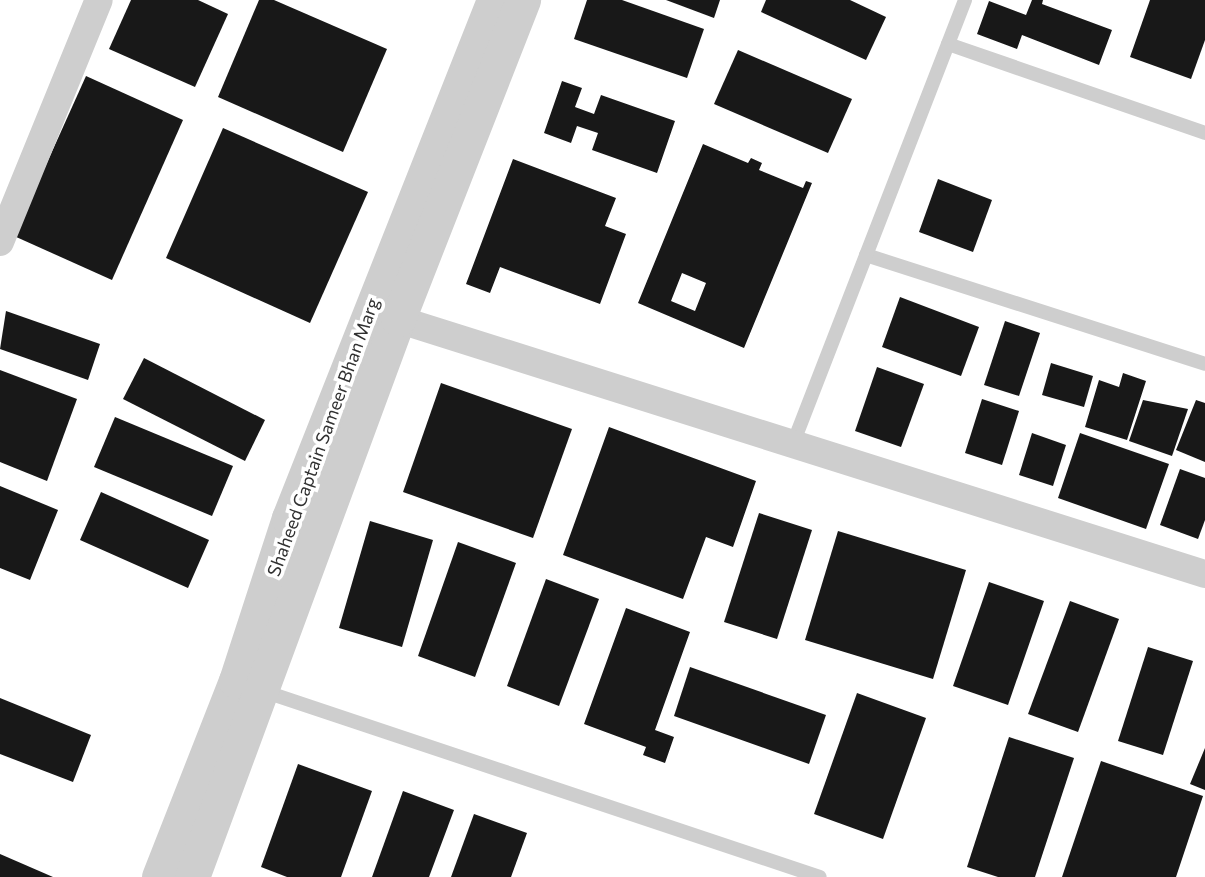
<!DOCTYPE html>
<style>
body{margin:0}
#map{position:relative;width:1205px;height:877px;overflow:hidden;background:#fff;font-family:Commissioner,sans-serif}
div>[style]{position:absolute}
.building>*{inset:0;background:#181818}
.service>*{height:14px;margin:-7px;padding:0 7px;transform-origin:7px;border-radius:7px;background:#cecece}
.minor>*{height:28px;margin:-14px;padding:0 14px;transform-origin:14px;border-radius:14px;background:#cecece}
.tertiary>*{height:35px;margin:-17.5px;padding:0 17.5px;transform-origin:17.5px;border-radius:17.5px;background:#cecece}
span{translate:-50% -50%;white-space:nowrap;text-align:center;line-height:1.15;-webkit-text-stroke:7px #fff;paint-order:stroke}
.street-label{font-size:18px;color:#313131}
</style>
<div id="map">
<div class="building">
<i style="clip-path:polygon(131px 0,198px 0,228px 14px,195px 87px,109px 49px)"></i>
<i style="clip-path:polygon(259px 0,274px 0,387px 49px,343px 152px,218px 97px)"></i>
<i style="clip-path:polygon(587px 0,622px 0,704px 29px,687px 78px,574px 39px)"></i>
<i style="clip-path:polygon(666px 0,720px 0,714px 18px)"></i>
<i style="clip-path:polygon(766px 0,850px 0,886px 17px,866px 60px,761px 12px)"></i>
<i style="clip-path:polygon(1032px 0,1043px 0,1042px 4px,1112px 30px,1099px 65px,1022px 35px,1017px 49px,977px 34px,989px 1px,1026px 15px)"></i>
<i style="clip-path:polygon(1150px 0,1205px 0,1205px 40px,1191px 79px,1130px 57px)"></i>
<i style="clip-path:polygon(738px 50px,852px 99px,828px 153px,714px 104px)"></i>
<i style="clip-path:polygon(86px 76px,183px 120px,112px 280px,14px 236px)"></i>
<i style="clip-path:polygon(562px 81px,582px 88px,575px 107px,594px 114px,601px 95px,675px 121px,657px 173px,592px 150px,598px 133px,577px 126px,571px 143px,544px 133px)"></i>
<i style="clip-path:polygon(223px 128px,368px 192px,310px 323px,166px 258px)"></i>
<i style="clip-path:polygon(evenodd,703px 144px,748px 163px,751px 158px,762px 163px,759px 170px,803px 188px,806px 181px,812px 183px,744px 348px,638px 303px,703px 144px,682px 273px,706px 283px,695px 311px,671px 301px,682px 273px)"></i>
<i style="clip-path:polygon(513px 159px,616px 198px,605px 226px,626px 234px,600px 304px,500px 267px,490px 293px,466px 284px)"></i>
<i style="clip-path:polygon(938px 179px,992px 200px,973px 252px,919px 232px)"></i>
<i style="clip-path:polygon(900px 297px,979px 327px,961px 376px,882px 347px)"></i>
<i style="clip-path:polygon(6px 311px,100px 344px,88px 380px,0 349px)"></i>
<i style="clip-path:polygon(1005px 321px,1040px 333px,1019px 396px,984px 385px)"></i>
<i style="clip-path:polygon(144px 358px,265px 420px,245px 461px,123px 399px)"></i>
<i style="clip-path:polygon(1051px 363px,1093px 376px,1084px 407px,1042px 395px)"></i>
<i style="clip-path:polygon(877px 367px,924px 384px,901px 447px,855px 431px)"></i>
<i style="clip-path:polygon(0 370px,77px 399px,47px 481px,0 462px)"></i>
<i style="clip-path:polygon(1123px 373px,1146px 381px,1127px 440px,1085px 427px,1099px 380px,1119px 387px)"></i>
<i style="clip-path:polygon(441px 383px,572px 429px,533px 538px,403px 492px)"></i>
<i style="clip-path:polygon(982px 399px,1019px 411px,1002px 465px,965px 453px)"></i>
<i style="clip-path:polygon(1143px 400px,1188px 409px,1172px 456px,1129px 441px)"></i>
<i style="clip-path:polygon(1196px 400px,1205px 403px,1205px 462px,1176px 450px)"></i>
<i style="clip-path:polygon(115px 417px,233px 466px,212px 516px,94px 467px)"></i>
<i style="clip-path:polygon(609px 427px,756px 481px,733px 547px,706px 537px,683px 599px,563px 555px)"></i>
<i style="clip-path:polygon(1032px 433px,1066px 445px,1053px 486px,1019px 475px)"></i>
<i style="clip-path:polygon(1080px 433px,1169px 464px,1146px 529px,1058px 498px)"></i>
<i style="clip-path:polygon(1180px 469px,1205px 478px,1205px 520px,1198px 539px,1160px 525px)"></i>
<i style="clip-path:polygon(0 486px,58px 510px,30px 580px,0 568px)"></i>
<i style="clip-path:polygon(101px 492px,209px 540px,188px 588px,80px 540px)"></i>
<i style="clip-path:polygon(759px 513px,812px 530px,777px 639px,724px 622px)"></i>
<i style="clip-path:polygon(370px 521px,433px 540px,402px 647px,339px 628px)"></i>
<i style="clip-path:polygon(838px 531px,966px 570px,933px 679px,805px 640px)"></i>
<i style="clip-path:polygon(458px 542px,516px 563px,475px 677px,418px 656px)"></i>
<i style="clip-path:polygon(546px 579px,599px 599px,559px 706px,507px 686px)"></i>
<i style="clip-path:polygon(989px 582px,1044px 601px,1008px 705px,953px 686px)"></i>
<i style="clip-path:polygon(1070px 601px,1119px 619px,1078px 732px,1028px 714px)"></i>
<i style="clip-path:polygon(626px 608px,690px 632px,655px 730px,674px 737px,665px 763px,643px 755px,646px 747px,584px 724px)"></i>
<i style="clip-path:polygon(1148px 647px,1193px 661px,1163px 755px,1118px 741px)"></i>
<i style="clip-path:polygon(690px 667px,826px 715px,809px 764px,674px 716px)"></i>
<i style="clip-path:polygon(857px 693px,926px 718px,883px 839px,814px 814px)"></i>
<i style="clip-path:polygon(0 698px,91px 735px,73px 782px,0 754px)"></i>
<i style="clip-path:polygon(1009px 737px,1074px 758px,1035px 877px,998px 877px,967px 867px)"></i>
<i style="clip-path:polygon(1205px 748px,1205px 790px,1190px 784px)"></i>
<i style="clip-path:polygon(1101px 761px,1203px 796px,1176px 877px,1062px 877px)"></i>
<i style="clip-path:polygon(298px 764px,372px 791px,341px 877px,287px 877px,261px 867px)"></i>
<i style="clip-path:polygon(403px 791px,454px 810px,429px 877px,372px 877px)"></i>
<i style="clip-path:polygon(474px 814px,527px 833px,511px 877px,451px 877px)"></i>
<i style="clip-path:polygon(0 854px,53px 877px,0 877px)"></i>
</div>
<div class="service">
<i style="left:948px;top:44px;width:272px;rotate:19.1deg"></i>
<i style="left:866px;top:255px;width:356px;rotate:17.8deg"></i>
<i style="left:794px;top:441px;width:473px;rotate:-68.8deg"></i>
<i style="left:260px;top:690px;width:590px;rotate:18.47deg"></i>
</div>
<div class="minor">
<i style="left:0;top:242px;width:261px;rotate:-67.8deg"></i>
<i style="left:378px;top:313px;width:867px;rotate:17.52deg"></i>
</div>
<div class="tertiary">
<i style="left:159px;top:877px;width:211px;rotate:-68.6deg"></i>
<i style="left:236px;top:681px;width:171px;rotate:-72deg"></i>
<i style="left:289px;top:518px;width:557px;rotate:-68.41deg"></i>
<i style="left:192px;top:877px;width:595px;rotate:-69.74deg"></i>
<i style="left:398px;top:319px;width:343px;rotate:-68.6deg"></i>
</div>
<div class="street-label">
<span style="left:323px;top:437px;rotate:-70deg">Shaheed Captain Sameer Bhan Marg</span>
</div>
</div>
